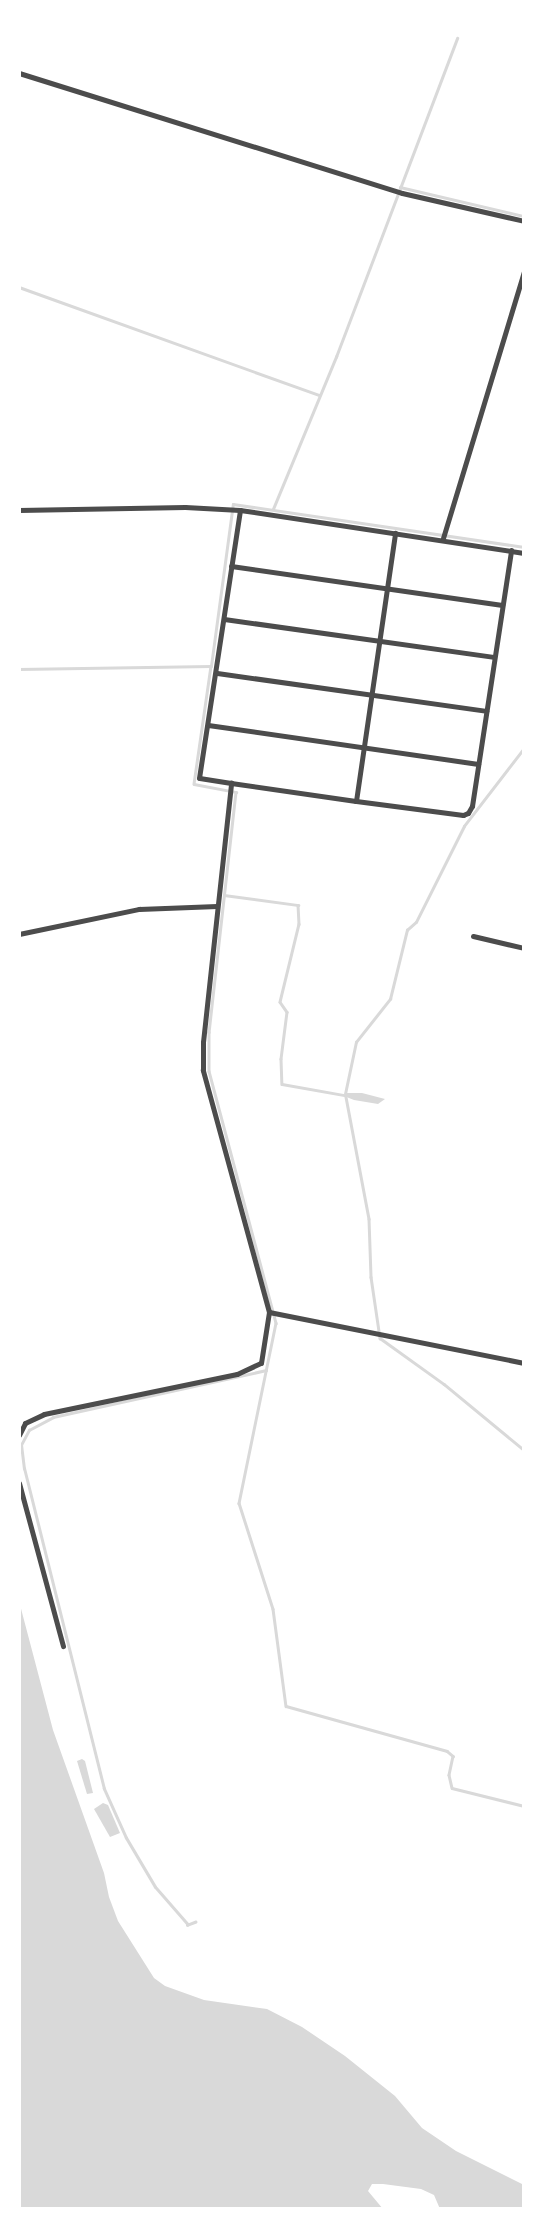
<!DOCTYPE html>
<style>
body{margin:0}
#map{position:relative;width:543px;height:2228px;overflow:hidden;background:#fff;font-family:Overpass,sans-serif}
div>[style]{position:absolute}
.water>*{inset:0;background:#d9d9d9}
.stream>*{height:2.5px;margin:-1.25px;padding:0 1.25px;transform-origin:1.25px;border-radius:1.25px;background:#d9d9d9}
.minor>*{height:5px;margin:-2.5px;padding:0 2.5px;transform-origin:2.5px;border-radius:2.5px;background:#4c4c4c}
span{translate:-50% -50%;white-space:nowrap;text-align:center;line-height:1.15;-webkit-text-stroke:7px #fff;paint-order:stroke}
.frame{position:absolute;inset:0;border:21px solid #fff;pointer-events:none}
</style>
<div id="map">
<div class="water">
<i style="clip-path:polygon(346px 1093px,362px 1093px,385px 1099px,378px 1104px,354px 1100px,344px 1096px)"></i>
<i style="clip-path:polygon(19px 1601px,53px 1730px,104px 1873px,109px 1897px,118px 1921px,154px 1978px,165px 1986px,204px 2000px,267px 2009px,302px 2027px,345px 2056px,395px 2096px,422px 2128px,456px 2151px,524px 2185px,524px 2209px,440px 2209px,434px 2195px,421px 2189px,383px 2184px,372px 2184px,368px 2191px,383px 2209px,19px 2209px)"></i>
<i style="clip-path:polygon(82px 1759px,85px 1761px,93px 1793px,87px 1794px,77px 1761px)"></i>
<i style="clip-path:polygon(103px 1803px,108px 1805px,120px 1833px,110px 1837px,94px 1809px)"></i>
</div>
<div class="stream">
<i style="left:400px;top:187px;width:127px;rotate:13.2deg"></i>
<i style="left:19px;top:287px;width:319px;rotate:19.8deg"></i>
<i style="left:273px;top:509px;width:165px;rotate:-67.5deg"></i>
<i style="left:336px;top:357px;width:341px;rotate:-69.2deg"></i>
<i style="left:211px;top:666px;width:119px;rotate:98.2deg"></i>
<i style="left:194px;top:784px;width:43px;rotate:10.8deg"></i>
<i style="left:236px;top:792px;width:242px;rotate:96.4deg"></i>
<i style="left:209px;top:1032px;width:39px;rotate:90deg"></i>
<i style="left:209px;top:1071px;width:261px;rotate:75.1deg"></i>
<i style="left:276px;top:1323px;width:184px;rotate:101.6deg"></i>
<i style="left:239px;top:1503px;width:111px;rotate:72.2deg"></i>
<i style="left:273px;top:1609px;width:98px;rotate:82.4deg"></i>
<i style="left:286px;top:1706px;width:167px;rotate:15.6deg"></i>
<i style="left:447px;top:1751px;width:8px;rotate:40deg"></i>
<i style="left:453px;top:1756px;width:19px;rotate:102deg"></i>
<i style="left:449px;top:1775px;width:13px;rotate:77deg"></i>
<i style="left:452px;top:1788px;width:74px;rotate:14deg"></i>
<i style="left:19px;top:669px;width:192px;rotate:-0.9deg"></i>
<i style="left:211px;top:666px;width:163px;rotate:-82.3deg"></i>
<i style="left:233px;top:504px;width:294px;rotate:8.4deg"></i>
<i style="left:224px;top:895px;width:75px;rotate:7.7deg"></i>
<i style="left:298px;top:905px;width:19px;rotate:87deg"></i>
<i style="left:299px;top:924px;width:80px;rotate:103.7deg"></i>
<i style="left:280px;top:1002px;width:12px;rotate:55deg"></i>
<i style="left:287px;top:1012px;width:47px;rotate:97.3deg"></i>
<i style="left:281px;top:1059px;width:25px;rotate:88deg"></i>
<i style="left:282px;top:1084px;width:63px;rotate:10.1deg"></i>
<i style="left:345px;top:1094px;width:53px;rotate:-78.1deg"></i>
<i style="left:356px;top:1042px;width:55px;rotate:-51.7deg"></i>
<i style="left:390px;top:999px;width:71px;rotate:-76.2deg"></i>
<i style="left:407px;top:930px;width:12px;rotate:-42deg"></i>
<i style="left:416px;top:922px;width:107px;rotate:-63.4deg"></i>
<i style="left:464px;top:826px;width:98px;rotate:-52.4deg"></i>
<i style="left:346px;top:1097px;width:124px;rotate:79.3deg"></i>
<i style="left:369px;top:1219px;width:58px;rotate:88deg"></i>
<i style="left:371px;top:1277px;width:62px;rotate:81.6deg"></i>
<i style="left:380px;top:1338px;width:79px;rotate:35.7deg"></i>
<i style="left:444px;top:1384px;width:104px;rotate:39.5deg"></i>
<i style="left:196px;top:1922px;width:9px;rotate:159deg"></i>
<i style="left:188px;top:1925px;width:50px;rotate:-131deg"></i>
<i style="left:155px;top:1887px;width:57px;rotate:-120.6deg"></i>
<i style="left:126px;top:1838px;width:54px;rotate:-114.2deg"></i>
<i style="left:104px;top:1789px;width:330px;rotate:-104deg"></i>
<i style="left:24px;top:1469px;width:24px;rotate:-97deg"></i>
<i style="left:21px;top:1445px;width:17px;rotate:-62deg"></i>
<i style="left:29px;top:1430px;width:27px;rotate:-28deg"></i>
<i style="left:53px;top:1417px;width:218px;rotate:-12.4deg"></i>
</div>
<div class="minor">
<i style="left:19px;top:73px;width:401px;rotate:17.4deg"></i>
<i style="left:402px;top:193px;width:125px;rotate:12.9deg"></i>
<i style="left:19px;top:510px;width:166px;rotate:-1deg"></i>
<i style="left:185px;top:507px;width:55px;rotate:3.1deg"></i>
<i style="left:240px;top:510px;width:287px;rotate:8.6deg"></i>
<i style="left:443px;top:538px;width:279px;rotate:-73.1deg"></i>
<i style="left:231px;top:566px;width:274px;rotate:8.2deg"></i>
<i style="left:224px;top:619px;width:272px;rotate:8deg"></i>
<i style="left:217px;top:673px;width:272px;rotate:8deg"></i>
<i style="left:208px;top:725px;width:273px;rotate:8.2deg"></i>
<i style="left:231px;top:783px;width:126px;rotate:8.2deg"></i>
<i style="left:356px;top:801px;width:271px;rotate:-81.7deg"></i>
<i style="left:356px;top:801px;width:108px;rotate:7.5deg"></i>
<i style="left:463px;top:815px;width:5px;rotate:-22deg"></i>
<i style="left:468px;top:813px;width:8px;rotate:-60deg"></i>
<i style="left:472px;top:806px;width:259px;rotate:-81.3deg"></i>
<i style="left:19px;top:934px;width:123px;rotate:-11.8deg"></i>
<i style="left:139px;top:909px;width:78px;rotate:-2.2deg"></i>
<i style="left:473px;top:936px;width:52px;rotate:13.2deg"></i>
<i style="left:269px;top:1312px;width:260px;rotate:11.3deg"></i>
<i style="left:19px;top:1435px;width:13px;rotate:-63deg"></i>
<i style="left:25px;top:1423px;width:21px;rotate:-25deg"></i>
<i style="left:44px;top:1414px;width:197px;rotate:-11.7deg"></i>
<i style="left:237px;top:1374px;width:26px;rotate:-25deg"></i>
<i style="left:261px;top:1363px;width:52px;rotate:-81.1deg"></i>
<i style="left:269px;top:1312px;width:251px;rotate:-105.3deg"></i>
<i style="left:203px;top:1070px;width:28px;rotate:-90deg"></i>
<i style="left:203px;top:1042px;width:261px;rotate:-83.8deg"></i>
<i style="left:231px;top:783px;width:32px;rotate:-171deg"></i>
<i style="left:199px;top:778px;width:271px;rotate:-81.3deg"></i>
<i style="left:19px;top:1483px;width:169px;rotate:74.9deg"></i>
</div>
<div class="frame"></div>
</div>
